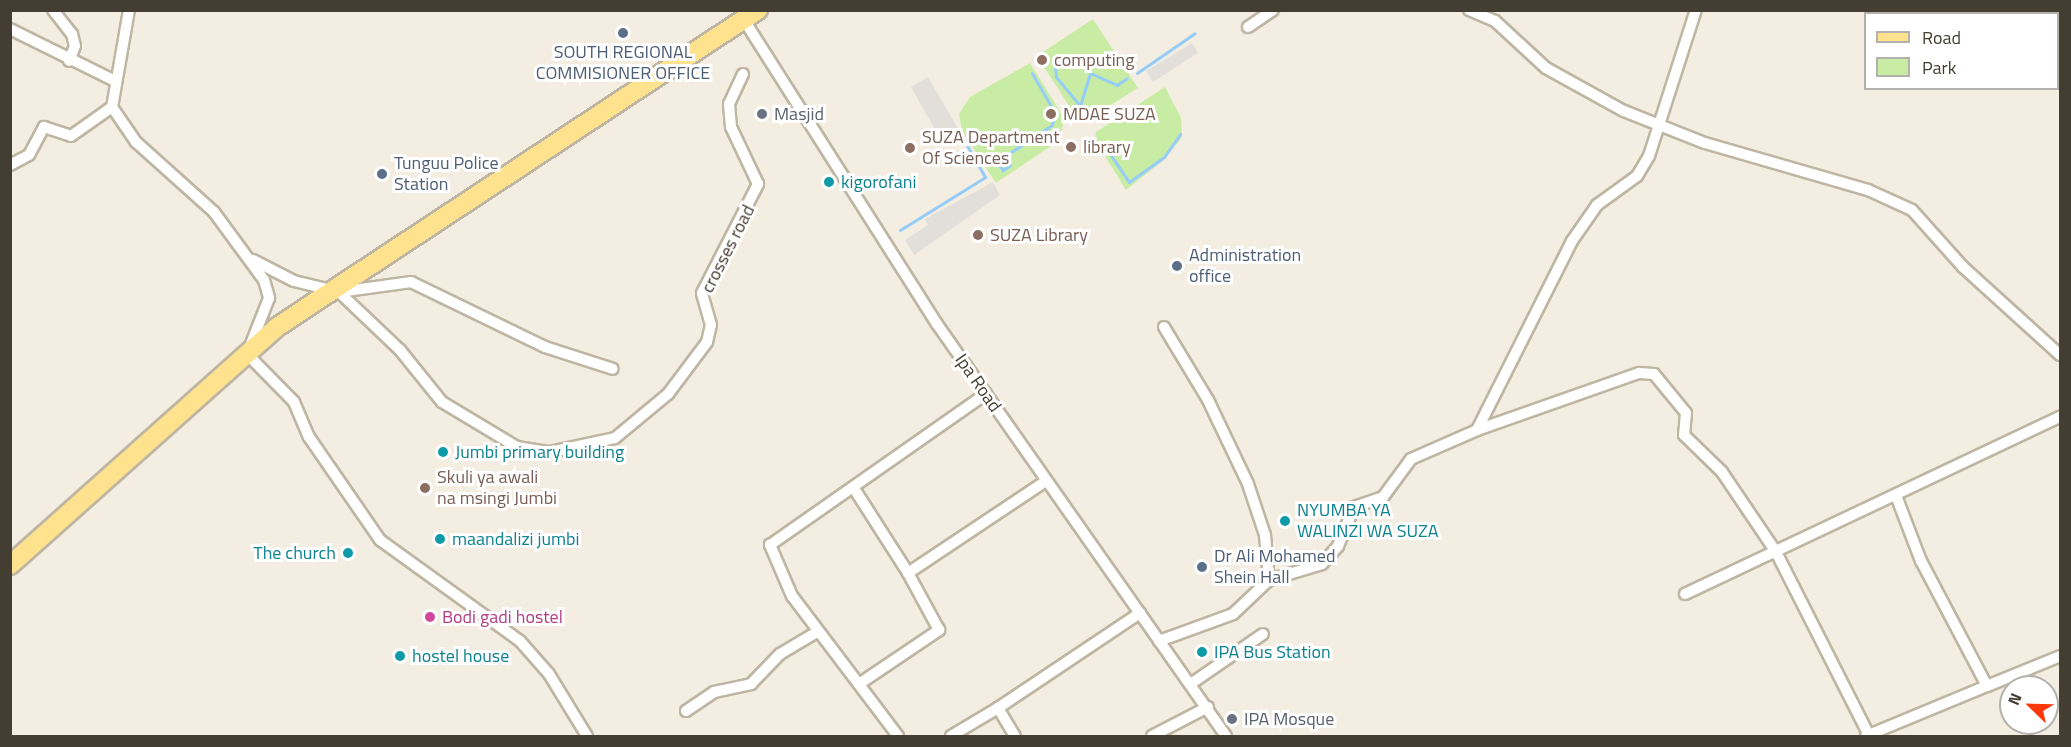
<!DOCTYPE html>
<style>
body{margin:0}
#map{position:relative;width:2071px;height:747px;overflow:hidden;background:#f3eee1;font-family:"Titillium Web",sans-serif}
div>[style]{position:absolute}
.green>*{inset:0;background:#c9eca4}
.parking>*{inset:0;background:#e2dfdb}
.stream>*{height:3px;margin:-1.5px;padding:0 1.5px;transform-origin:1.5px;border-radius:1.5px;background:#95ccf8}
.roads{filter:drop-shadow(2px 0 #beb6a3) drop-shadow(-2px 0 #beb6a3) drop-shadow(0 2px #beb6a3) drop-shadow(0 -2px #beb6a3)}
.minor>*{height:10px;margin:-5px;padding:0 5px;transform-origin:5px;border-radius:5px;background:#fff}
.primary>*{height:18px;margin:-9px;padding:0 9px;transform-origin:9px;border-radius:9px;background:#ffe28e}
.dots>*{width:16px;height:16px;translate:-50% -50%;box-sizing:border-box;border:3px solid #fff;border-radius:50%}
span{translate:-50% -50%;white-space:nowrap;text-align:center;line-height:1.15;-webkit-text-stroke:6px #fff;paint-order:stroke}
.service-label{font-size:18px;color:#4e5e75}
.left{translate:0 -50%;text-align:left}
.education-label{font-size:18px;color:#785e54}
.worship-label{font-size:18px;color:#5b616d}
.culture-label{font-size:18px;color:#0d838f}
.right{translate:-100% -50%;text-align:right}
.street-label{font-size:18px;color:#443d31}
.hotel-label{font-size:18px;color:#b23c85}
.frame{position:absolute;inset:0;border:12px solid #443d31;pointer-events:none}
.legend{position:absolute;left:1864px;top:12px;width:195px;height:78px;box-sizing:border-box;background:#fff;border:2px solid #b4b1ad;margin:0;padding:8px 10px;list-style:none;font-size:18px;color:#443d31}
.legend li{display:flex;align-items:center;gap:12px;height:30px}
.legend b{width:30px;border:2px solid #b4b1ad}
.north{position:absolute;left:1999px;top:675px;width:60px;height:60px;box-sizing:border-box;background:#fff;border:2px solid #b4b1ad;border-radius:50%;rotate:293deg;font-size:16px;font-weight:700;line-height:24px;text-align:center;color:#443d31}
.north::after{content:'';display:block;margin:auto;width:21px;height:27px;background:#ff380c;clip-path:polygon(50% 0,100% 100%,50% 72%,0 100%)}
</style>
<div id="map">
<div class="green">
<i style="clip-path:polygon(1093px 19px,1138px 88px,1093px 116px,1073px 112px,1037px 56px)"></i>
<i style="clip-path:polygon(1030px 63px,1064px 118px,1060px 140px,996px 183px,962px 131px,959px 114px,970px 97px)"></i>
<i style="clip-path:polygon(1165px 87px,1181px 118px,1182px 137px,1165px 159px,1126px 190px,1095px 140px,1096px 132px)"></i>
</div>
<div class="parking">
<i style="clip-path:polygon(1192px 43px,1198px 53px,1153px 82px,1146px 71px)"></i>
<i style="clip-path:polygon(928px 77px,960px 132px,942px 142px,911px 87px)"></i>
<i style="clip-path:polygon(993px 182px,1000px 195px,914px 255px,905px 240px,928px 225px,925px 219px)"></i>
</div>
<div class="stream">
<i style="left:1055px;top:66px;width:11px;rotate:85deg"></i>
<i style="left:1056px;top:77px;width:38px;rotate:50deg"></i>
<i style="left:1080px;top:106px;width:34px;rotate:-73deg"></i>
<i style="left:1090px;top:73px;width:30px;rotate:24deg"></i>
<i style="left:1117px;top:85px;width:12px;rotate:-35deg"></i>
<i style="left:1137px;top:73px;width:70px;rotate:-34.6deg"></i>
<i style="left:1104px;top:145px;width:45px;rotate:56deg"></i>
<i style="left:1129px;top:182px;width:43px;rotate:-35.5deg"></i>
<i style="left:1164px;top:157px;width:28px;rotate:-55deg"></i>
<i style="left:1010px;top:165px;width:9px;rotate:144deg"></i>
<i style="left:1003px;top:170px;width:11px;rotate:-131deg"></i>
<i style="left:996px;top:162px;width:67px;rotate:-33.5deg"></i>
<i style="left:1052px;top:125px;width:12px;rotate:-76deg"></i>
<i style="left:1055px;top:113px;width:46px;rotate:-119.9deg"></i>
<i style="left:900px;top:230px;width:100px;rotate:-31.9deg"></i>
<i style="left:985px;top:177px;width:48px;rotate:-119.7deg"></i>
</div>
<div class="roads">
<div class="minor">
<i style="left:53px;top:10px;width:31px;rotate:52deg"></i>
<i style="left:72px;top:34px;width:12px;rotate:76deg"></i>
<i style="left:75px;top:46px;width:16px;rotate:112deg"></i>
<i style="left:129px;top:10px;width:98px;rotate:99.9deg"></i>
<i style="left:112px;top:107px;width:42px;rotate:55.6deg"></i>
<i style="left:136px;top:142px;width:105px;rotate:41.9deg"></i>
<i style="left:214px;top:212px;width:84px;rotate:53.7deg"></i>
<i style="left:264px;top:280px;width:19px;rotate:74deg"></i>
<i style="left:269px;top:298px;width:60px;rotate:111.4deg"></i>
<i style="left:247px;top:354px;width:67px;rotate:45.6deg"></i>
<i style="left:294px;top:402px;width:38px;rotate:67deg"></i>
<i style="left:309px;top:437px;width:125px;rotate:55.4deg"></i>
<i style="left:380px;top:540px;width:173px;rotate:35.8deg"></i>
<i style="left:520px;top:641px;width:44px;rotate:48.7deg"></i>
<i style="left:549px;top:674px;width:73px;rotate:58.5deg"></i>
<i style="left:1469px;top:10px;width:28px;rotate:23deg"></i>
<i style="left:1495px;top:21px;width:69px;rotate:42.7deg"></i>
<i style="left:1546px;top:68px;width:89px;rotate:28.9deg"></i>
<i style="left:1624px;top:111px;width:87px;rotate:21.6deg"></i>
<i style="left:1705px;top:143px;width:170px;rotate:16.1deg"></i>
<i style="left:1868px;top:190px;width:48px;rotate:24.4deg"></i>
<i style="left:1912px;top:210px;width:76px;rotate:48.2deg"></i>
<i style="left:1963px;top:267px;width:131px;rotate:42.2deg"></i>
<i style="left:744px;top:20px;width:360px;rotate:57.6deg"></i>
<i style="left:937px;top:324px;width:503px;rotate:54.95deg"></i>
<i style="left:1248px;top:27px;width:30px;rotate:-34deg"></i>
<i style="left:10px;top:29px;width:115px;rotate:26.3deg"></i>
<i style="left:10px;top:165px;width:21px;rotate:-28deg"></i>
<i style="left:29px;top:155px;width:32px;rotate:-62deg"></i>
<i style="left:44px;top:127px;width:28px;rotate:18deg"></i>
<i style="left:71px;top:136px;width:50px;rotate:-35.3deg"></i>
<i style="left:253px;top:260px;width:46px;rotate:27.1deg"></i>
<i style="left:294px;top:281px;width:46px;rotate:13.7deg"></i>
<i style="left:339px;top:292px;width:73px;rotate:-7.9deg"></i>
<i style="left:411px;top:282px;width:149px;rotate:25.9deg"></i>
<i style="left:545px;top:347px;width:71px;rotate:17.9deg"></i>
<i style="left:339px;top:292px;width:84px;rotate:43.6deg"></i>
<i style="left:400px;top:350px;width:67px;rotate:51.1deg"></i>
<i style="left:442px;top:402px;width:87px;rotate:31deg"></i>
<i style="left:517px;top:447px;width:33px;rotate:9deg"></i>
<i style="left:550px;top:452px;width:66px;rotate:-12.2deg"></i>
<i style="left:615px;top:438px;width:69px;rotate:-39.7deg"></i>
<i style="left:668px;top:394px;width:65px;rotate:-53.1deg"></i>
<i style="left:707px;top:342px;width:17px;rotate:-77deg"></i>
<i style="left:711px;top:325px;width:33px;rotate:-106deg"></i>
<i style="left:702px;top:293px;width:123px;rotate:-62.8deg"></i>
<i style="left:758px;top:184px;width:63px;rotate:-115.3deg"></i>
<i style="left:731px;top:127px;width:23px;rotate:-95deg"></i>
<i style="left:729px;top:104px;width:33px;rotate:-65deg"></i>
<i style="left:1164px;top:327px;width:85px;rotate:58.9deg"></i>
<i style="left:1208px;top:400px;width:93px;rotate:64.5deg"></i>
<i style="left:1248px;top:484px;width:54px;rotate:71.6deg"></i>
<i style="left:1265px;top:535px;width:45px;rotate:84.9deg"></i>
<i style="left:1477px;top:430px;width:172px;rotate:-19.4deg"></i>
<i style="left:1639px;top:373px;width:15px;rotate:4deg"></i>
<i style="left:1654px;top:374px;width:50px;rotate:50.6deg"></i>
<i style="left:1686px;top:413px;width:22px;rotate:95deg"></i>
<i style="left:1684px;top:435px;width:53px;rotate:44.2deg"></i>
<i style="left:1722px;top:472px;width:97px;rotate:56deg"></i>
<i style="left:1776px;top:552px;width:205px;rotate:63.1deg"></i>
<i style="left:855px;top:490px;width:98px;rotate:57.4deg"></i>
<i style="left:1685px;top:594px;width:415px;rotate:-25.3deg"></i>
<i style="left:1159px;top:641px;width:79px;rotate:-20deg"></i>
<i style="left:1233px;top:614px;width:50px;rotate:-43.4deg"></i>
<i style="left:1269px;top:580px;width:55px;rotate:-16.8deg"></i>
<i style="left:1322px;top:564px;width:24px;rotate:-48deg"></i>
<i style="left:1338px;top:546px;width:42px;rotate:-67.7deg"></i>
<i style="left:1354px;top:507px;width:31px;rotate:-19deg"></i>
<i style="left:1383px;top:497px;width:47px;rotate:-53.6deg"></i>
<i style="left:1411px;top:459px;width:72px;rotate:-23.7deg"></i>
<i style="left:1477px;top:430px;width:212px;rotate:-63.3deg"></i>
<i style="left:1572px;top:241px;width:44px;rotate:-55.2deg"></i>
<i style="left:1597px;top:205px;width:49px;rotate:-35.9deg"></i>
<i style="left:1637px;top:176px;width:23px;rotate:-59deg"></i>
<i style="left:1649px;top:156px;width:153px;rotate:-72.2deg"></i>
<i style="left:1192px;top:683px;width:86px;rotate:-34.6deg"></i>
<i style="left:859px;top:684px;width:97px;rotate:-34deg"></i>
<i style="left:939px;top:630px;width:65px;rotate:-118.5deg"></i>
<i style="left:908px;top:573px;width:166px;rotate:-33.7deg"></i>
<i style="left:1987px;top:686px;width:79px;rotate:-22.3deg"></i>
<i style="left:998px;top:708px;width:171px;rotate:-33.8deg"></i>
<i style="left:686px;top:711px;width:34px;rotate:-34deg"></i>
<i style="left:714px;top:692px;width:38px;rotate:-12deg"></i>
<i style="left:751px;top:684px;width:42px;rotate:-46deg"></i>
<i style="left:780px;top:654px;width:43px;rotate:-30.7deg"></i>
<i style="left:898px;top:736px;width:176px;rotate:-127.1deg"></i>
<i style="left:792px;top:596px;width:56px;rotate:-113.3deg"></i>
<i style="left:770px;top:545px;width:264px;rotate:-35deg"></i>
<i style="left:951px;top:736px;width:55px;rotate:-30.8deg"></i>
<i style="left:998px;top:708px;width:33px;rotate:59deg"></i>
<i style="left:1152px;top:736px;width:63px;rotate:-27.4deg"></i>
<i style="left:1866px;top:736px;width:131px;rotate:-22.5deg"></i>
<i style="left:1987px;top:686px;width:141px;rotate:-117.8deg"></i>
<i style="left:1921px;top:561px;width:67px;rotate:-110.9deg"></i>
</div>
<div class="primary">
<i style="left:10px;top:565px;width:358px;rotate:-41.7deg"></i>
<i style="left:277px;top:327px;width:576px;rotate:-33.39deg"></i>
</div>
</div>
<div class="dots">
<i style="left:623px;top:33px;background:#5c6f8a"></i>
<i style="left:1042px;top:60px;background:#8d6e63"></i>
<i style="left:762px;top:114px;background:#6b7280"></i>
<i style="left:1051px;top:114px;background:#8d6e63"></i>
<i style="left:1071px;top:147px;background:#8d6e63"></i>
<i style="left:910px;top:148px;background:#8d6e63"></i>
<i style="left:382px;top:174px;background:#5c6f8a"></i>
<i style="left:829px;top:182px;background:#0f9aa8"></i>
<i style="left:978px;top:235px;background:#8d6e63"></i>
<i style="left:1177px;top:266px;background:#5c6f8a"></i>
<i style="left:443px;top:452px;background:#0f9aa8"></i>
<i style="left:425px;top:488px;background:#8d6e63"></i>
<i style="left:1285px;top:521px;background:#0f9aa8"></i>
<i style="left:440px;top:539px;background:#0f9aa8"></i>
<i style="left:348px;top:553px;background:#0f9aa8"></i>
<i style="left:1202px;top:567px;background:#5c6f8a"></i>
<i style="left:430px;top:617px;background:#d1479c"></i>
<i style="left:1202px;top:652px;background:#0f9aa8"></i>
<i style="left:400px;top:656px;background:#0f9aa8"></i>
<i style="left:1232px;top:719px;background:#6b7280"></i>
</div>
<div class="service-label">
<span style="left:623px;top:63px">SOUTH REGIONAL<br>COMMISIONER OFFICE</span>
<span class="left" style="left:394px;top:174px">Tunguu Police<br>Station</span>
<span class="left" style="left:1189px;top:266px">Administration<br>office</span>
<span class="left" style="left:1214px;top:567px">Dr Ali Mohamed<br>Shein Hall</span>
</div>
<div class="education-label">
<span class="left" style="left:1054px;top:60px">computing</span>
<span class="left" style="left:1063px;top:114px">MDAE SUZA</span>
<span class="left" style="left:922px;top:148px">SUZA Department<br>Of Sciences</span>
<span class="left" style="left:1083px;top:147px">library</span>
<span class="left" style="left:990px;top:235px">SUZA Library</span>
<span class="left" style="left:437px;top:488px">Skuli ya awali<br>na msingi Jumbi</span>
</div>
<div class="worship-label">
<span class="left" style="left:774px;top:114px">Masjid</span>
<span class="left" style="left:1244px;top:719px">IPA Mosque</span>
</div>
<div class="culture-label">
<span class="left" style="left:841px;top:182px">kigorofani</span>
<span class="left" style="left:455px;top:452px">Jumbi primary building</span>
<span class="left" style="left:1297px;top:521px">NYUMBA YA<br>WALINZI WA SUZA</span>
<span class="left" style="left:452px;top:539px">maandalizi jumbi</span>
<span class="right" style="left:336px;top:553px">The church</span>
<span class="left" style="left:1214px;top:652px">IPA Bus Station</span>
<span class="left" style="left:412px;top:656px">hostel house</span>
</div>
<div class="street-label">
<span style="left:728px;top:249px;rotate:-63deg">crosses road</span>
<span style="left:978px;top:383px;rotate:55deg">Ipa Road</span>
</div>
<div class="hotel-label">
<span class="left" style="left:442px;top:617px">Bodi gadi hostel</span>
</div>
<div class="frame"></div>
<ul class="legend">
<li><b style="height:8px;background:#ffe28e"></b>Road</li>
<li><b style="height:16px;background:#c9eca4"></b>Park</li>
</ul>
<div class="north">N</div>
</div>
